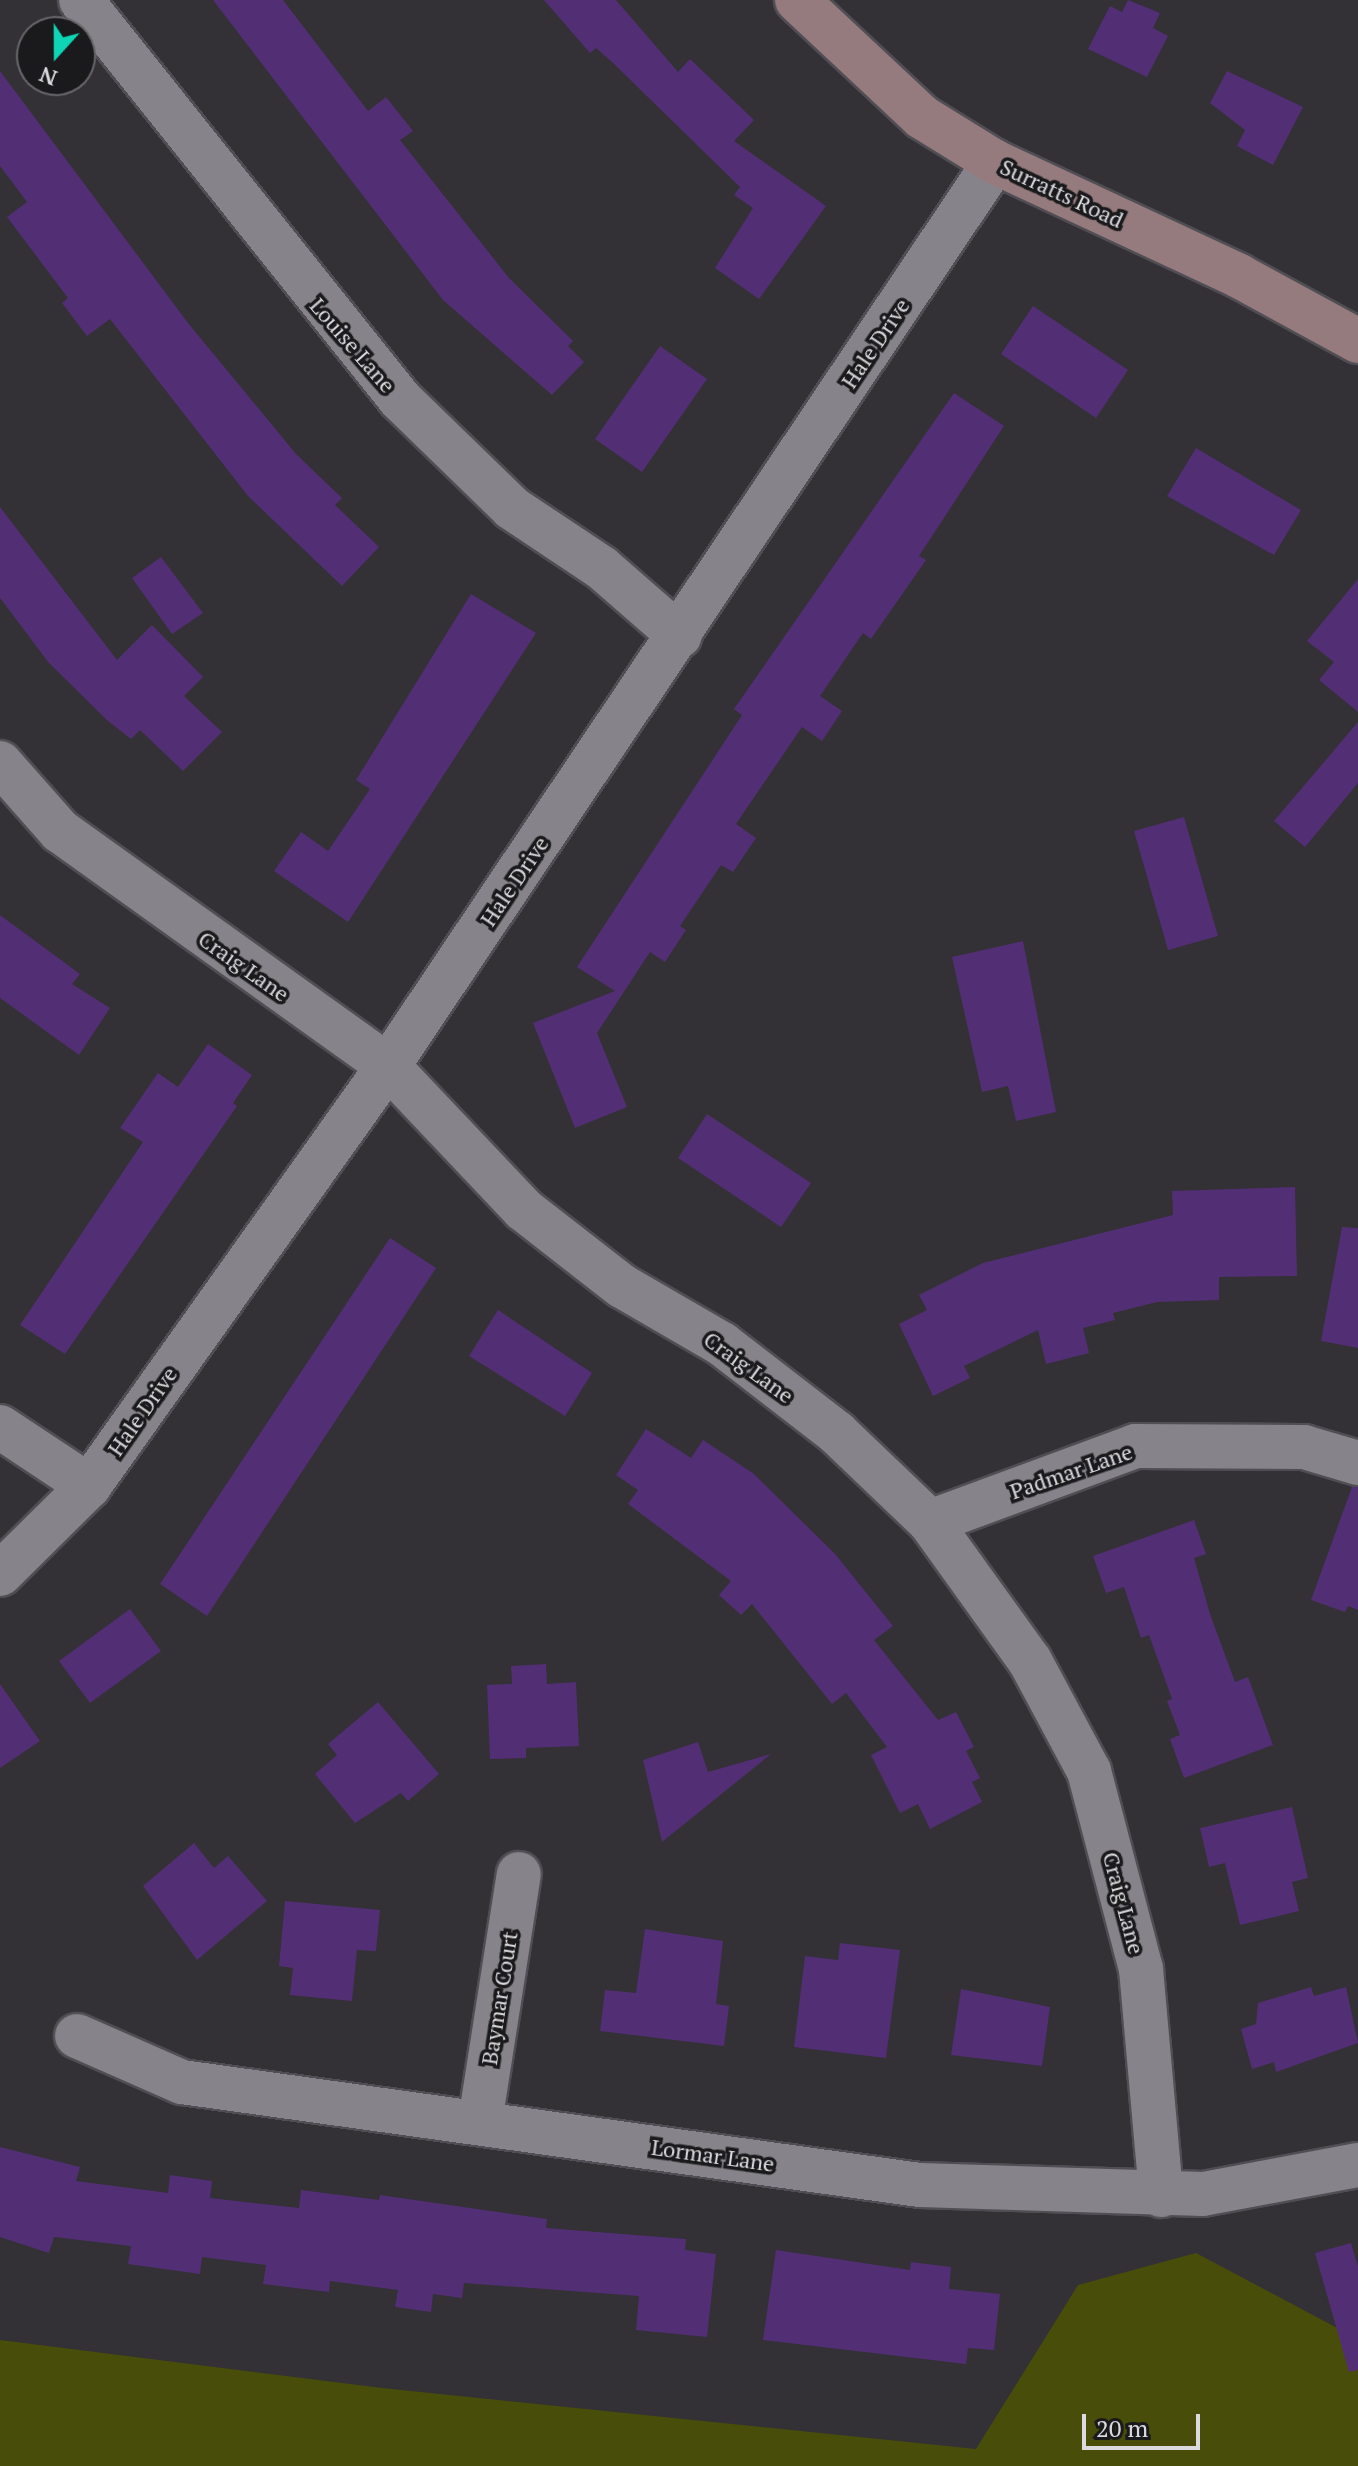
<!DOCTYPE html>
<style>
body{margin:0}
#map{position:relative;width:1358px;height:2466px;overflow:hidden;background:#333036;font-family:"PT Serif",serif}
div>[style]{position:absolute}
.green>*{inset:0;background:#494d0a}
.building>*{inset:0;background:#522f74}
.roads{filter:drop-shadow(2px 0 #504e54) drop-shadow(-2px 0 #504e54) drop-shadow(0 2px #504e54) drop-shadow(0 -2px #504e54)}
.street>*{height:44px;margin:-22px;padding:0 22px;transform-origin:22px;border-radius:22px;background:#86838a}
.secondary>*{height:44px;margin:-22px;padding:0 22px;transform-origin:22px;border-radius:22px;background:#967b7e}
span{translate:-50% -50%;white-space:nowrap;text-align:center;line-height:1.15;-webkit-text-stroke:7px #1a191b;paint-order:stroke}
.street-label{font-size:22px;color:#dbdade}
.north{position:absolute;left:16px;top:16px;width:80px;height:80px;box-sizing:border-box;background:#1a191b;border:2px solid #676669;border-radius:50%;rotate:201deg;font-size:22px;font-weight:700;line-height:32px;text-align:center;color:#dbdade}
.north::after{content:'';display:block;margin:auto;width:28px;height:36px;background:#0ed5b4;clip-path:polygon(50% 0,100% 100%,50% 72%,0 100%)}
.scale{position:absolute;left:1082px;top:2414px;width:118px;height:36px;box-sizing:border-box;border:4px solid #dbdade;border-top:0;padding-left:10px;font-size:24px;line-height:28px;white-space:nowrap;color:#dbdade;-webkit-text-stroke:6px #1a191b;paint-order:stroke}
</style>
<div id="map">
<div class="green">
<i style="clip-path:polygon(1196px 2253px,1358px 2339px,1358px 2466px,0 2466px,0 2340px,382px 2388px,976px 2449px,1078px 2285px)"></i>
</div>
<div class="building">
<i style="clip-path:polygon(213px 0,283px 0,368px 111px,386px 97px,413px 131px,400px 140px,509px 278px,573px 341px,568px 346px,584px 362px,552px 395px,443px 300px)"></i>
<i style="clip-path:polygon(544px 0,616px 0,678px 72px,690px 59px,754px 120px,734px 141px,826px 206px,759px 299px,715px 268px,753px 208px,734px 195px,740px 187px,612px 62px,596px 48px,590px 53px)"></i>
<i style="clip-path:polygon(1128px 0,1160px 13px,1153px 28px,1168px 36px,1147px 77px,1088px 49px,1110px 6px,1122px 12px)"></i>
<i style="clip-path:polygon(0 71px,188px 323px,296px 454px,342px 498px,335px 505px,379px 547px,342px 586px,248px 496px,110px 319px,87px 336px,62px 303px,68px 298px,7px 217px,27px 202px,0 166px)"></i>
<i style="clip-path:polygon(1227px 71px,1303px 107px,1273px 165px,1237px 146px,1245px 130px,1210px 103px)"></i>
<i style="clip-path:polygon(1033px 306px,1128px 370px,1096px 418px,1001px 354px)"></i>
<i style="clip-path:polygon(660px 346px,707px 379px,642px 472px,595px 439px)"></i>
<i style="clip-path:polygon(954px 393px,1004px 426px,919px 556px,926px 560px,871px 639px,863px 633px,820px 696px,842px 711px,822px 741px,802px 727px,736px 824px,756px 838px,733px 872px,721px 865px,680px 926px,686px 930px,665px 962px,650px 952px,597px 1033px,627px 1107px,575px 1128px,533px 1023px,615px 991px,577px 967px,742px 715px,734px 709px)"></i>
<i style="clip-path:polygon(1196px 448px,1301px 510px,1274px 555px,1167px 496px)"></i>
<i style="clip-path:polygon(0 507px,117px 660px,152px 625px,203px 677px,184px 696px,222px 732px,183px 771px,140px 730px,131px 739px,108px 721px,49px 663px,0 598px)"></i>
<i style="clip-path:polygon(161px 557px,203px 613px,172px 634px,132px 578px)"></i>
<i style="clip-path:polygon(1358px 579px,1358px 712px,1319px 680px,1334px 662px,1307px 641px)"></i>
<i style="clip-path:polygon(471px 594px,536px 633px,348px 922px,274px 871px,301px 832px,328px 851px,370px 789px,356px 780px)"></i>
<i style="clip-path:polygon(1358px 722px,1358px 783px,1305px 847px,1274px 821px)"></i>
<i style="clip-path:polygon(1184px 817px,1218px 936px,1168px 950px,1134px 831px)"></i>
<i style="clip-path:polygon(0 915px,80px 974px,72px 984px,110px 1008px,79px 1055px,0 998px)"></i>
<i style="clip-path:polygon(1023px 941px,1056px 1112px,1016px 1121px,1008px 1086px,982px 1092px,952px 957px)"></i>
<i style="clip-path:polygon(208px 1044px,252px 1075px,233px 1103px,237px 1106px,65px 1354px,20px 1325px,143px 1142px,120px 1128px,158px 1073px,178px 1087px)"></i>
<i style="clip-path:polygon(707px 1114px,811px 1183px,781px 1227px,678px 1158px)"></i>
<i style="clip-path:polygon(1295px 1187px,1297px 1276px,1219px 1277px,1219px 1300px,1157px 1302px,1113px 1313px,1115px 1320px,1083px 1328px,1089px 1353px,1046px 1364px,1038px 1330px,964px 1366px,970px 1378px,933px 1396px,899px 1324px,927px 1310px,919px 1295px,983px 1263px,1173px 1215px,1172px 1191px)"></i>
<i style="clip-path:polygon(1342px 1227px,1358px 1228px,1358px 1348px,1321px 1341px)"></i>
<i style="clip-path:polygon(390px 1238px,436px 1268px,207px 1616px,160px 1584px)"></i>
<i style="clip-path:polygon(498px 1310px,592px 1373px,565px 1416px,469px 1356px)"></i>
<i style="clip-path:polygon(646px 1429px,691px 1458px,703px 1440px,754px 1474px,835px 1554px,893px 1626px,874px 1640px,938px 1720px,956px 1712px,974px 1747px,966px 1751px,980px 1778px,972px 1782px,982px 1802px,930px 1829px,918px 1804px,900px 1813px,871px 1755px,887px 1747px,846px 1693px,832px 1704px,752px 1604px,741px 1615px,719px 1595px,731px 1581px,628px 1504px,638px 1490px,616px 1475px)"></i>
<i style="clip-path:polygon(1352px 1487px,1358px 1487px,1358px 1610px,1348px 1606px,1345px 1612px,1311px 1600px)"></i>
<i style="clip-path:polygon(1194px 1520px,1206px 1554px,1194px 1558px,1210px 1614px,1235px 1682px,1248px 1677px,1273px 1745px,1184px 1778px,1170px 1739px,1180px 1735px,1167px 1701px,1172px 1699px,1149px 1635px,1141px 1638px,1124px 1587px,1106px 1593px,1093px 1556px)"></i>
<i style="clip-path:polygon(130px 1609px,161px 1651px,90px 1703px,59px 1661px)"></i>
<i style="clip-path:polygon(546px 1664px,547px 1684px,576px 1682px,579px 1746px,526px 1748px,526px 1758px,490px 1759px,487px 1685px,512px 1684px,511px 1666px)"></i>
<i style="clip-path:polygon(0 1684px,40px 1741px,0 1768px)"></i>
<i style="clip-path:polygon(378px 1702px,439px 1774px,408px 1801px,401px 1793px,355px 1823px,315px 1774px,337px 1755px,328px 1744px)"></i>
<i style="clip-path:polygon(698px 1742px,708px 1772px,771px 1754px,662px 1842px,643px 1760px)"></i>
<i style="clip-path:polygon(1292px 1807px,1308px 1878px,1292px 1882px,1299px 1911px,1240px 1925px,1225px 1863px,1209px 1867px,1200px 1828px)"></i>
<i style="clip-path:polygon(194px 1843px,214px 1868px,228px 1856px,267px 1901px,197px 1960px,143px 1886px)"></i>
<i style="clip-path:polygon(285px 1901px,380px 1910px,376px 1951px,357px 1950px,352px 2001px,290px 1995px,293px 1968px,279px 1966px)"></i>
<i style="clip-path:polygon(645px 1929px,723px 1941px,716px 2004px,729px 2006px,724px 2046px,600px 2031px,605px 1990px,636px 1993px)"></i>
<i style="clip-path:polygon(840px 1943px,900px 1950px,886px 2058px,794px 2047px,805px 1956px,838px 1960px)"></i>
<i style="clip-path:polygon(1311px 1987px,1314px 1996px,1346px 1987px,1358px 2043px,1276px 2072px,1274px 2062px,1252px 2069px,1241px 2029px,1256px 2024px,1258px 2003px)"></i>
<i style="clip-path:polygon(961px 1989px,1050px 2007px,1042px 2066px,951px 2055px)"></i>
<i style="clip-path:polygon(0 2147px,80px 2167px,76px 2181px,168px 2193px,170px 2175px,212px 2181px,210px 2198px,299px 2208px,301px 2190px,379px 2200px,380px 2195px,547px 2219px,546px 2228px,686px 2239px,685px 2250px,716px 2254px,707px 2337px,636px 2330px,639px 2296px,464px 2283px,462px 2298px,433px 2294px,431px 2312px,395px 2307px,398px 2290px,330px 2281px,329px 2292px,263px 2284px,266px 2265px,202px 2257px,200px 2274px,128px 2264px,131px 2246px,54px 2237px,49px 2253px,0 2237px)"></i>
<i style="clip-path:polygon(1351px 2243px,1358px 2267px,1358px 2370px,1349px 2372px,1315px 2253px)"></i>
<i style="clip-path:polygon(776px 2250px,910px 2270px,911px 2262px,951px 2267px,949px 2289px,1000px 2294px,994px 2350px,968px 2348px,966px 2364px,763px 2340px)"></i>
</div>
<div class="roads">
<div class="street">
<i style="left:81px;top:0;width:511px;rotate:51.36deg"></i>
<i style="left:400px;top:399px;width:156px;rotate:44.2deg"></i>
<i style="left:512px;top:508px;width:108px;rotate:33.7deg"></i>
<i style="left:602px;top:568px;width:103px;rotate:41.1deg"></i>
<i style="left:0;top:763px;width:91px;rotate:48.6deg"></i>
<i style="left:60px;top:831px;width:403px;rotate:35.6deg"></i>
<i style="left:388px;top:1066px;width:197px;rotate:46.6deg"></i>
<i style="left:523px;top:1209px;width:125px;rotate:37.9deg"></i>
<i style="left:622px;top:1286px;width:116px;rotate:30.1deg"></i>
<i style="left:722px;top:1344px;width:145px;rotate:37.7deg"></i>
<i style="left:837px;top:1433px;width:129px;rotate:43.7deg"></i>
<i style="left:930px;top:1522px;width:171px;rotate:54.3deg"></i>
<i style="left:1030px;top:1661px;width:125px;rotate:61.8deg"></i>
<i style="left:1089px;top:1771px;width:205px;rotate:75.3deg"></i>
<i style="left:1141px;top:1969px;width:227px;rotate:84.9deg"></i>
<i style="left:0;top:1427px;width:107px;rotate:33.5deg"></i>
<i style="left:930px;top:1522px;width:219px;rotate:-20.3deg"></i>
<i style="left:1135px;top:1446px;width:169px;rotate:0.3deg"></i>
<i style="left:1304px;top:1447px;width:56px;rotate:16.5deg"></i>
<i style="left:0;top:1574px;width:125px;rotate:-44.7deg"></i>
<i style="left:89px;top:1486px;width:516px;rotate:-54.55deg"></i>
<i style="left:388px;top:1066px;width:1089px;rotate:-56.12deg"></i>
<i style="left:77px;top:2036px;width:115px;rotate:23.7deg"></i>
<i style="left:182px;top:2082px;width:745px;rotate:7.95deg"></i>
<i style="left:920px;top:2185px;width:283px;rotate:1.8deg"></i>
<i style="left:1203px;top:2194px;width:158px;rotate:-10.6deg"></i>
<i style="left:480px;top:2122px;width:251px;rotate:-81.1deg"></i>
</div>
<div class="secondary">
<i style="left:797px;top:0;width:171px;rotate:43.1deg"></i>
<i style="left:922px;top:117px;width:86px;rotate:31.7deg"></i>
<i style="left:995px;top:162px;width:269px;rotate:25deg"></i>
<i style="left:1239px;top:276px;width:136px;rotate:28.6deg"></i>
</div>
</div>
<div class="street-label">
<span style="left:1062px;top:193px;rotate:25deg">Surratts Road</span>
<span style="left:875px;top:343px;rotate:-56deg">Hale Drive</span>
<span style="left:353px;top:345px;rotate:49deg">Louise Lane</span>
<span style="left:514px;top:881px;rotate:-56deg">Hale Drive</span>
<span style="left:244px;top:966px;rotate:35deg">Craig Lane</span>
<span style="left:749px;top:1367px;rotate:36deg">Craig Lane</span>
<span style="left:142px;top:1411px;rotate:-55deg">Hale Drive</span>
<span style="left:1071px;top:1471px;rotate:-19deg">Padmar Lane</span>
<span style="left:1124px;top:1903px;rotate:75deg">Craig Lane</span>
<span style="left:499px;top:1998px;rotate:-81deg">Baymar Court</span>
<span style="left:713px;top:2155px;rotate:8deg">Lormar Lane</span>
</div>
<div class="north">N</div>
<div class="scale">20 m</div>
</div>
